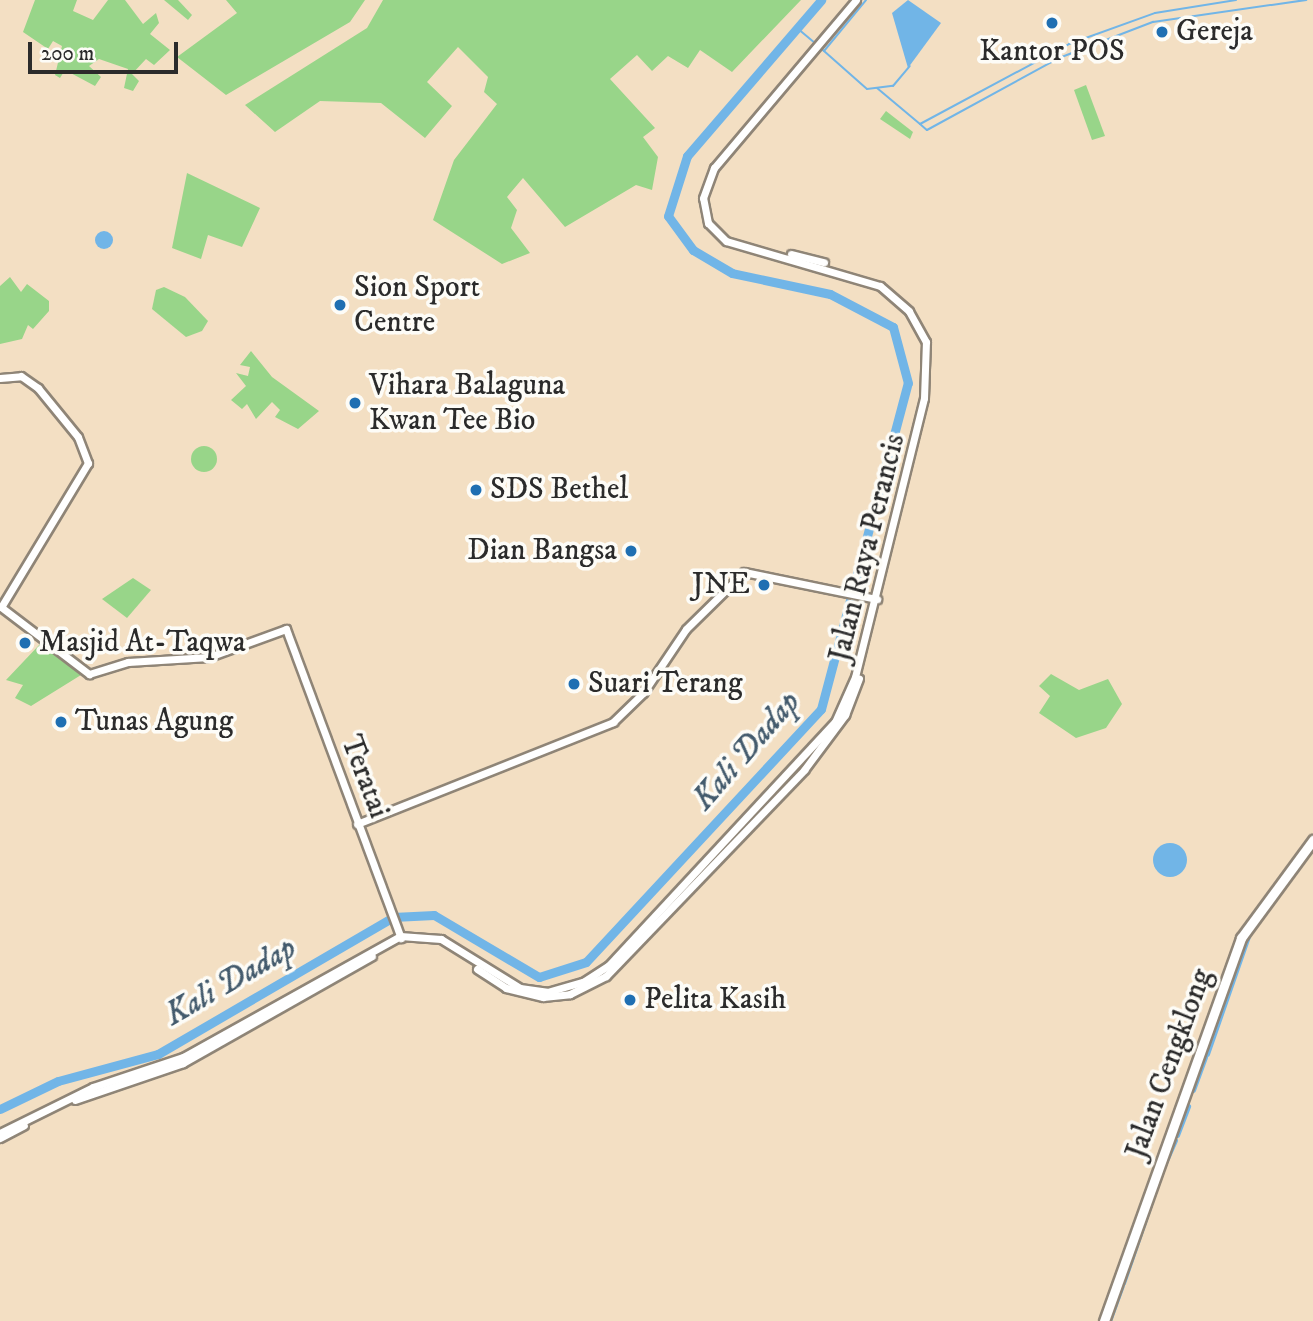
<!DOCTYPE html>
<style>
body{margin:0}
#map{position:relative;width:1313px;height:1321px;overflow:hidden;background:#f3dfc3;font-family:"IM FELL DW Pica",serif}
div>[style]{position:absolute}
.green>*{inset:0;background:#98d589}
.round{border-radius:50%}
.water>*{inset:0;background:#71b5e7}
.stream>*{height:2px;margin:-1px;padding:0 1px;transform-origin:1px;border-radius:1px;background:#71b5e7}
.canal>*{height:5px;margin:-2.5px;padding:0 2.5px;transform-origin:2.5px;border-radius:2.5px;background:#71b5e7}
.river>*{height:9px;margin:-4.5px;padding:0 4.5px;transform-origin:4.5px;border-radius:4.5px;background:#71b5e7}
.roads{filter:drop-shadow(2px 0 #8f8577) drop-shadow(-2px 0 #8f8577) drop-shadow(0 2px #8f8577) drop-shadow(0 -2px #8f8577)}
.tertiary>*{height:7px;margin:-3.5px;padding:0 3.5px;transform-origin:3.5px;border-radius:3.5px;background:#fff}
.secondary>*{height:9px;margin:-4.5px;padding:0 4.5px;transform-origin:4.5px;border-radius:4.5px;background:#fff}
.dots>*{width:19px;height:19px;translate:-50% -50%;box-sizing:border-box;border:4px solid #fdfcf7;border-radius:50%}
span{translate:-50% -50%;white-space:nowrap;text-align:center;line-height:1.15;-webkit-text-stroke:7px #fdfcf7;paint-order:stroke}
.poi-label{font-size:30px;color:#2b2b2b}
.left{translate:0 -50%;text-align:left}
.right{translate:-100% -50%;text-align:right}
.street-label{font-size:30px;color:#2b2b2b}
.water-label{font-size:32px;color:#445b6d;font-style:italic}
.scale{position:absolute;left:28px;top:42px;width:150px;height:32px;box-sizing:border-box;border:4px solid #2b2b2b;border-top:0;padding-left:9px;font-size:21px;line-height:24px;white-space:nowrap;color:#2b2b2b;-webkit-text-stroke:5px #fdfcf7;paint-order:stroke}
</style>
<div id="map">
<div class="green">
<i style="clip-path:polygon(35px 0,77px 0,73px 11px,93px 20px,108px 0,125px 0,143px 24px,156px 13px,159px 23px,150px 34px,170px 50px,154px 65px,146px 59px,132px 74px,139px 81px,133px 91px,124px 88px,128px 69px,99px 59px,89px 66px,101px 77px,95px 86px,65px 70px,60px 78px,55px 75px,62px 46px,53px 41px,48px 49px,23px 32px)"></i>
<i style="clip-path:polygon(164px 0,178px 0,192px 15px,188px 20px)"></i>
<i style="clip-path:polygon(226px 0,365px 0,350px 22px,226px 95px,177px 57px,237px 13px)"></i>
<i style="clip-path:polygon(383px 0,801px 0,732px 72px,700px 50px,688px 68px,668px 56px,652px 71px,637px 55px,610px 79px,655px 128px,643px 137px,658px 157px,652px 190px,636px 185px,565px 227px,523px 178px,507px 197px,517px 210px,511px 228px,530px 253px,502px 264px,433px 220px,454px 160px,497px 104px,484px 92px,488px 77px,458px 47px,427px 82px,452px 106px,425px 138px,381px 103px,320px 101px,275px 132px,245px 105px,367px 28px)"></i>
<i style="clip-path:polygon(1086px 85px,1105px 136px,1092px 140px,1074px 90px)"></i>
<i style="clip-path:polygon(886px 111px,913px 132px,910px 139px,880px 119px)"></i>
<i style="clip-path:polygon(187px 173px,260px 208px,242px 247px,208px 235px,201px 259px,172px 248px)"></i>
<i style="clip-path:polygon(10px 277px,21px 292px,27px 284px,49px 301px,49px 311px,33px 329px,28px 325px,22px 339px,0 344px,0 286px)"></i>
<i style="clip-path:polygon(164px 287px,185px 297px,208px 321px,202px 331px,186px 337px,152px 309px,156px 290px)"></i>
<i style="clip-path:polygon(251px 351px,272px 377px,319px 411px,298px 429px,275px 417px,280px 410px,272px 402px,256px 419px,247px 404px,242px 409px,231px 400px,246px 386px,236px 373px,248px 376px,250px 367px,240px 365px)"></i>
<i class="round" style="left:191px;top:446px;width:26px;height:26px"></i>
<i style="clip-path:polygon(133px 578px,151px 590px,127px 618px,102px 599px)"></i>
<i style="clip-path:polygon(41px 643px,81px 675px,31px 706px,15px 698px,23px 685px,6px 680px)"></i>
<i style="clip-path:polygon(1051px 674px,1079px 690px,1108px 679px,1122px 704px,1106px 728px,1076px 738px,1039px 713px,1050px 696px,1039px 686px)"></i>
</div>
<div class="water">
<i style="clip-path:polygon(908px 0,941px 23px,908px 68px,892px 13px)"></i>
<i class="round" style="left:95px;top:231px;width:18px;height:18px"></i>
<i class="round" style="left:1153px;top:843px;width:34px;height:34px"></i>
</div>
<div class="stream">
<i style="left:797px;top:28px;width:23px;rotate:40deg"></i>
<i style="left:819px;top:47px;width:6px;rotate:39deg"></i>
<i style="left:824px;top:51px;width:66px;rotate:-50.5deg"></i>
<i style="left:824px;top:51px;width:57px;rotate:41.5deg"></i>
<i style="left:867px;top:89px;width:26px;rotate:-7deg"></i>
<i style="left:893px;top:86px;width:26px;rotate:-50deg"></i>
<i style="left:877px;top:88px;width:56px;rotate:39.9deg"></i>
<i style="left:920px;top:124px;width:169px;rotate:-28.2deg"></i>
<i style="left:1069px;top:44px;width:91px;rotate:-19.8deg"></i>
<i style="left:1155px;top:13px;width:82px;rotate:-9.1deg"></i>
<i style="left:920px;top:124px;width:9px;rotate:41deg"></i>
<i style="left:927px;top:130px;width:150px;rotate:-28.6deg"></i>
<i style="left:1059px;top:58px;width:101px;rotate:-21deg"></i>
<i style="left:1153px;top:22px;width:155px;rotate:-8.2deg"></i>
</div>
<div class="canal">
<i style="left:1207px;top:1054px;width:133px;rotate:-70.8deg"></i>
<i style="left:1193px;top:1090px;width:35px;rotate:-70deg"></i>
<i style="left:1177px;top:1135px;width:31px;rotate:-69deg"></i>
<i style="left:1164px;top:1165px;width:27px;rotate:-66deg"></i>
<i style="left:1123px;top:1283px;width:89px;rotate:-71deg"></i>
<i style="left:1109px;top:1321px;width:37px;rotate:-70deg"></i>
</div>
<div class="river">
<i style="left:0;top:1109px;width:64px;rotate:-25.8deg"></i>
<i style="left:58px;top:1081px;width:104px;rotate:-15.1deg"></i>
<i style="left:158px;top:1054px;width:272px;rotate:-30.2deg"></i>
<i style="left:393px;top:917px;width:41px;rotate:-2.8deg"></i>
<i style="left:434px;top:915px;width:122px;rotate:30.6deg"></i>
<i style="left:539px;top:977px;width:49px;rotate:-17.7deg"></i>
<i style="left:586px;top:962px;width:345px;rotate:-47.1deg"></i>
<i style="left:821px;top:709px;width:337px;rotate:-75.1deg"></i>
<i style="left:908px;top:383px;width:58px;rotate:-105deg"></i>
<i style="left:893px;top:327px;width:71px;rotate:-152.4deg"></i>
<i style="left:830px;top:294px;width:100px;rotate:-167.9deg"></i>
<i style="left:732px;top:273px;width:45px;rotate:-149.5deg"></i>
<i style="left:693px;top:250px;width:42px;rotate:-126.3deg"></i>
<i style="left:668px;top:216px;width:63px;rotate:-72.4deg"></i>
<i style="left:687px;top:156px;width:206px;rotate:-49.3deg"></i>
</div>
<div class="roads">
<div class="tertiary">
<i style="left:791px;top:254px;width:34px;rotate:14deg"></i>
<i style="left:0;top:378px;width:21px;rotate:-5deg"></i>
<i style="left:21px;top:376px;width:21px;rotate:35deg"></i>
<i style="left:38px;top:388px;width:63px;rotate:50.8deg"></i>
<i style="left:78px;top:437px;width:28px;rotate:69deg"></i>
<i style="left:88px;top:463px;width:168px;rotate:121.1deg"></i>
<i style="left:1px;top:607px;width:111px;rotate:37.3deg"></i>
<i style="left:89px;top:674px;width:41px;rotate:-17.1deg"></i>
<i style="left:128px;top:662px;width:81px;rotate:-3.5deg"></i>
<i style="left:209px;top:657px;width:82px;rotate:-20deg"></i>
<i style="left:286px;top:629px;width:330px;rotate:69.6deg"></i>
<i style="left:357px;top:824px;width:276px;rotate:-21.7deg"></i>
<i style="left:613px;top:722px;width:42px;rotate:-44deg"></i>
<i style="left:643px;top:693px;width:77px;rotate:-56.1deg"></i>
<i style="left:686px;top:629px;width:81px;rotate:-44.5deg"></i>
<i style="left:744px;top:572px;width:136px;rotate:11.5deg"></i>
<i style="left:477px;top:969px;width:35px;rotate:33deg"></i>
<i style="left:506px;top:988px;width:38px;rotate:14deg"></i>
<i style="left:543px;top:997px;width:27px;rotate:-6deg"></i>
<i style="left:570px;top:994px;width:40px;rotate:-26.6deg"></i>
<i style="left:606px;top:976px;width:286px;rotate:-46.1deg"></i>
<i style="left:804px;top:770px;width:69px;rotate:-53.3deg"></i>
<i style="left:845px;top:715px;width:39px;rotate:-69deg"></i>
<i style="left:75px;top:1100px;width:114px;rotate:-18.9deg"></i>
<i style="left:183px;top:1063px;width:217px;rotate:-29.5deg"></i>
<i style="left:0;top:1133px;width:104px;rotate:-26.3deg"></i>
<i style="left:93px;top:1087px;width:95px;rotate:-18.4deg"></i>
<i style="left:183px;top:1057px;width:248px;rotate:-29.1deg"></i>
<i style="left:400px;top:936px;width:41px;rotate:4.2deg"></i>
<i style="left:441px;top:939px;width:93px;rotate:31.8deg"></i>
<i style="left:520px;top:988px;width:27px;rotate:8deg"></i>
<i style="left:547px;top:992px;width:37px;rotate:-16deg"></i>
<i style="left:583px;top:982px;width:30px;rotate:-33deg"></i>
<i style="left:608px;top:966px;width:333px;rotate:-47.1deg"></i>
<i style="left:835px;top:722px;width:49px;rotate:-66deg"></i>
<i style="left:855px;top:677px;width:287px;rotate:-76.1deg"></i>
<i style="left:924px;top:398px;width:56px;rotate:-88deg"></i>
<i style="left:926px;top:342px;width:35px;rotate:-119deg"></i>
<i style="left:909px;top:311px;width:38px;rotate:-139deg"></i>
<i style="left:880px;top:286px;width:160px;rotate:-163.7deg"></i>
<i style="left:726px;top:241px;width:25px;rotate:-135deg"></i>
<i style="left:708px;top:223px;width:25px;rotate:-101deg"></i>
<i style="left:703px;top:198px;width:32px;rotate:-70deg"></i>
<i style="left:714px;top:168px;width:220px;rotate:-49.8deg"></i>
<i style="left:0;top:1138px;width:27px;rotate:-28deg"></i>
</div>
<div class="secondary">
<i style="left:1104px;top:1321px;width:407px;rotate:-70.3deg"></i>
<i style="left:1241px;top:938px;width:122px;rotate:-53.7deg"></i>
</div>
</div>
<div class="dots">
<i style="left:1052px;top:23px;background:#1f6fb2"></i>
<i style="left:1162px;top:32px;background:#1f6fb2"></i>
<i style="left:340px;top:305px;background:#1f6fb2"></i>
<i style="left:355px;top:403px;background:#1f6fb2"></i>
<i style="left:476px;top:490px;background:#1f6fb2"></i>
<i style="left:631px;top:551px;background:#1f6fb2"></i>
<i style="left:764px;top:585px;background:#1f6fb2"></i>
<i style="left:25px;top:643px;background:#1f6fb2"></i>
<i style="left:574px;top:684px;background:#1f6fb2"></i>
<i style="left:61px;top:722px;background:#1f6fb2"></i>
<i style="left:630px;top:1000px;background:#1f6fb2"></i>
</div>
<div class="poi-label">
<span class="left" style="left:1176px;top:32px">Gereja</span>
<span style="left:1052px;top:52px">Kantor POS</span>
<span class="left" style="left:354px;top:305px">Sion Sport<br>Centre</span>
<span class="left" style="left:369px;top:403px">Vihara Balaguna<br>Kwan Tee Bio</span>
<span class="left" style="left:490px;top:490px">SDS Bethel</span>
<span class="right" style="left:617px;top:551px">Dian Bangsa</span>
<span class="right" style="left:750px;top:585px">JNE</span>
<span class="left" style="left:39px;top:643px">Masjid At-Taqwa</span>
<span class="left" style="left:588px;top:684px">Suari Terang</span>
<span class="left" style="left:75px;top:722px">Tunas Agung</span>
<span class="left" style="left:644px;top:1000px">Pelita Kasih</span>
</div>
<div class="street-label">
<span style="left:868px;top:548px;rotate:-76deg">Jalan Raya Perancis</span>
<span style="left:364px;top:777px;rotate:69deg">Teratai</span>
<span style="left:1170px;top:1064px;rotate:-70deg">Jalan Cengklong</span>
</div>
<div class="water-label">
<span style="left:747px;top:751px;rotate:-49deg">Kali Dadap</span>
<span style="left:231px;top:982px;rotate:-30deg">Kali Dadap</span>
</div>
<div class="scale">200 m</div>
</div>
